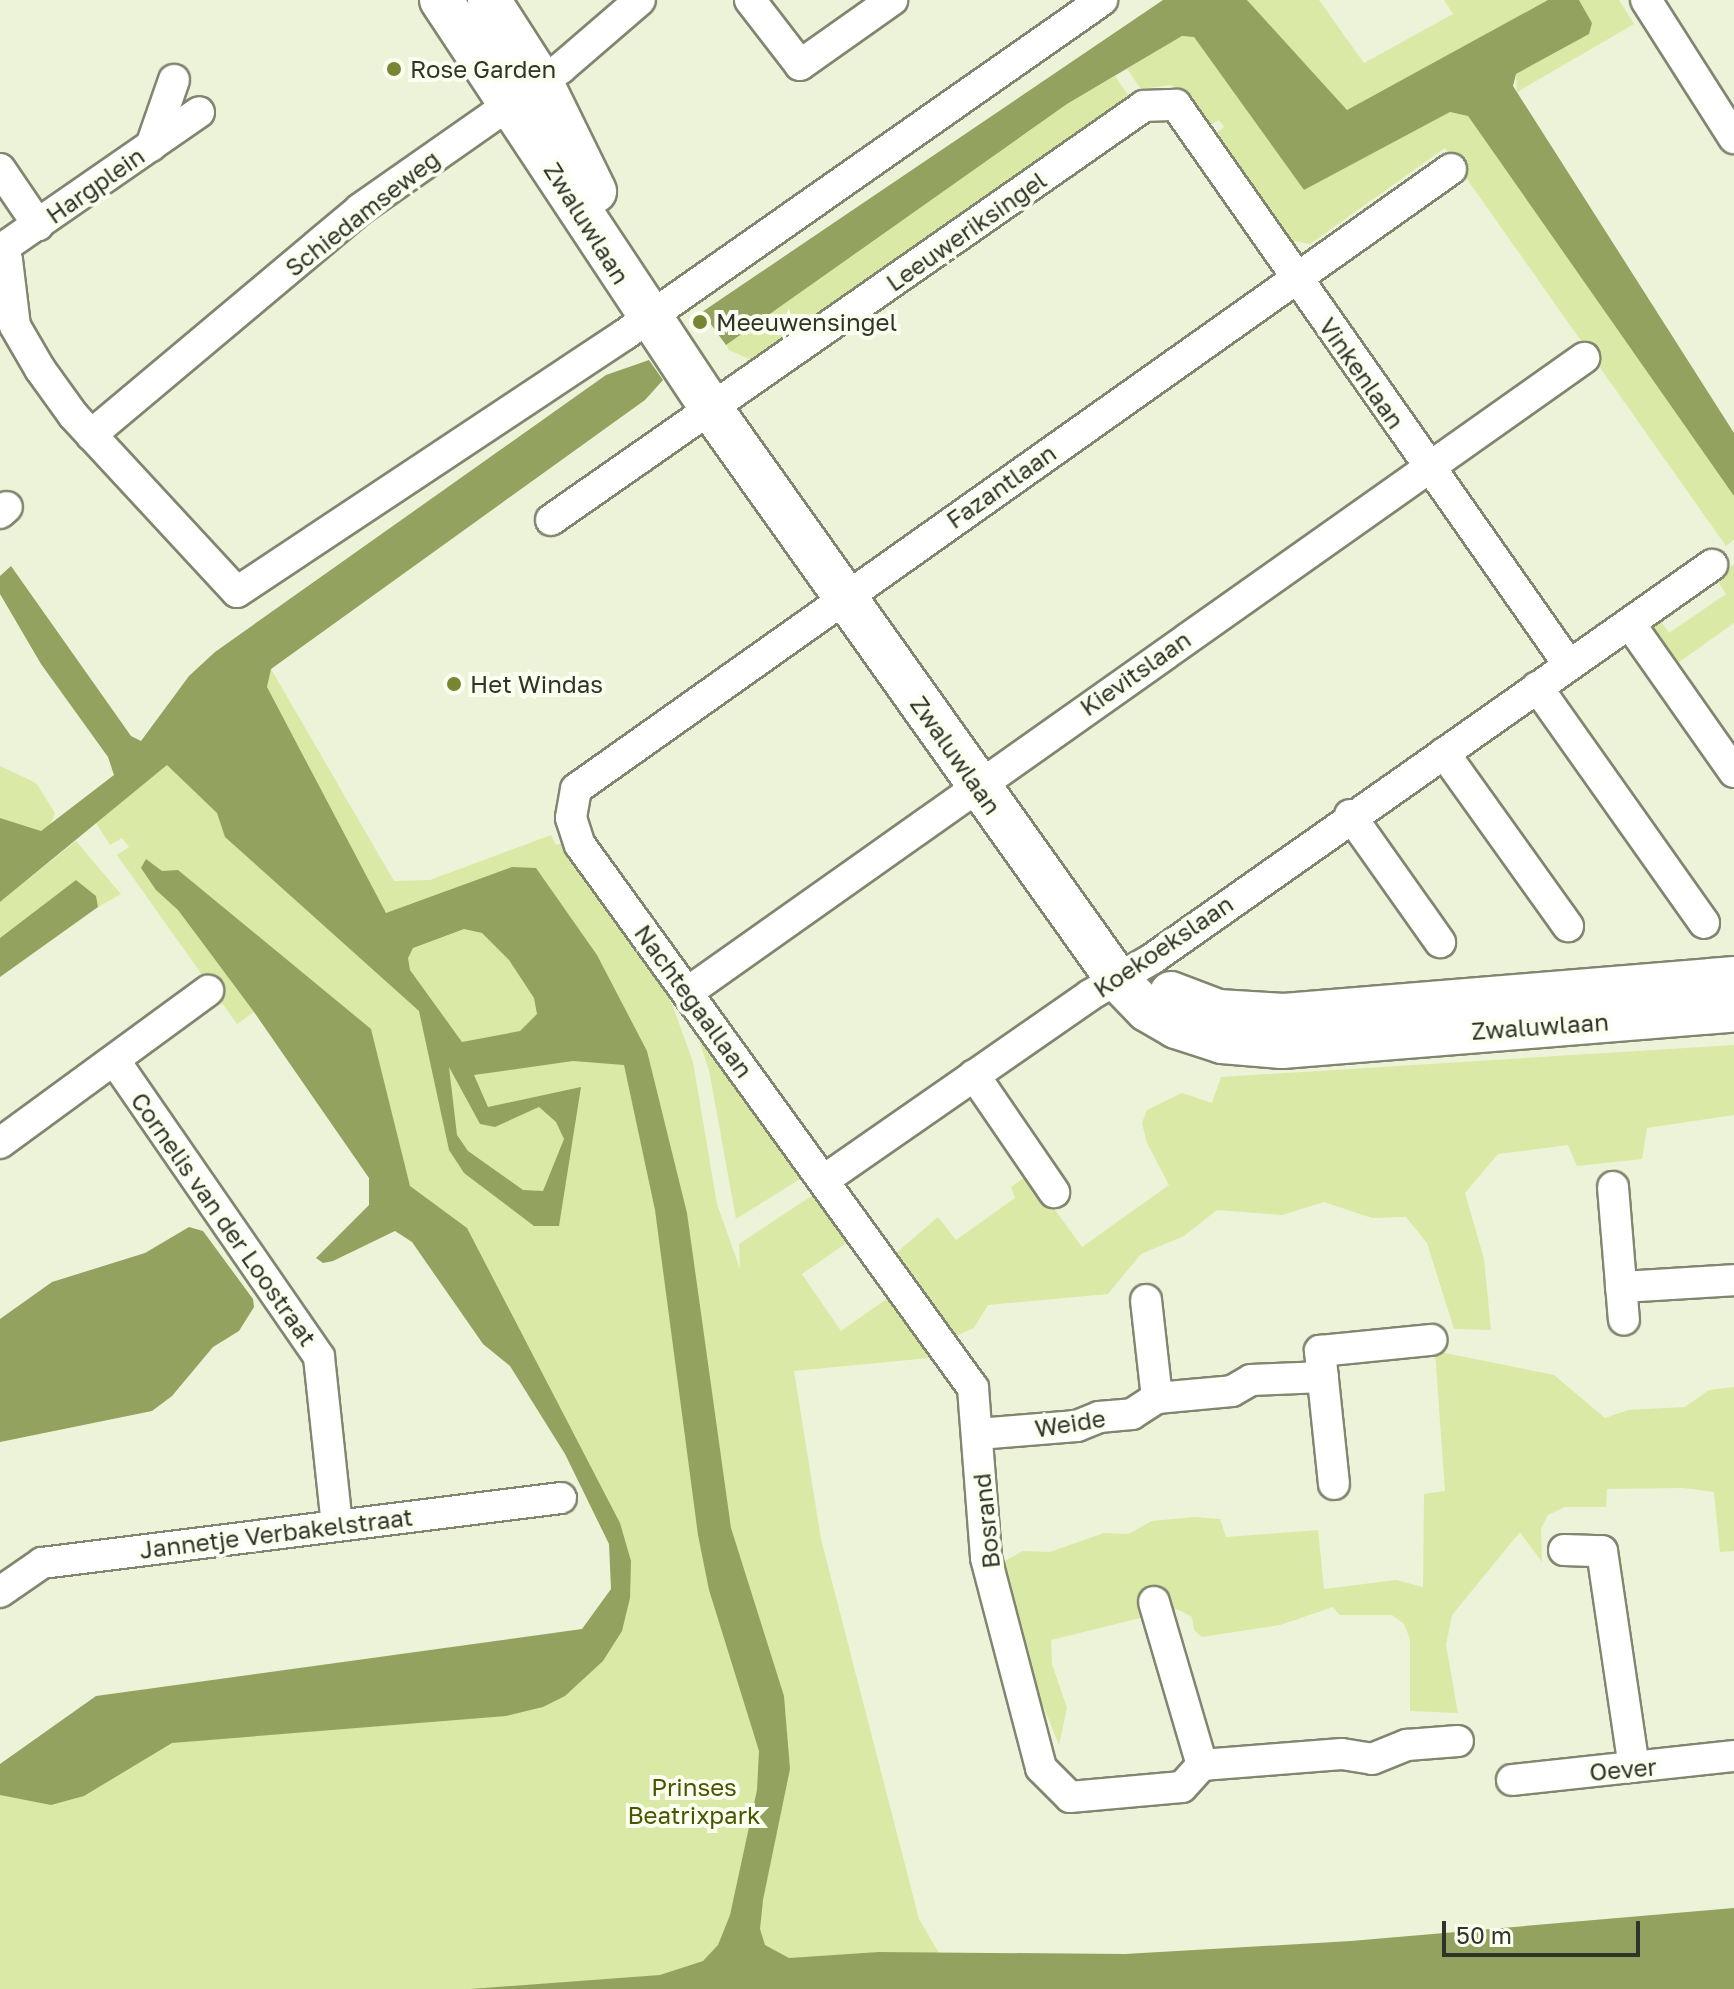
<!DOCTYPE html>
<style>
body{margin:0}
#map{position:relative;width:1734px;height:1989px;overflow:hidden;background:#edf3d9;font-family:"Golos Text",sans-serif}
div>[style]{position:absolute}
.green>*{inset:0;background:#dae9a6}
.water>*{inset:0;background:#94a25f}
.roads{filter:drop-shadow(2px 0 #80866f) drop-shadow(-2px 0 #80866f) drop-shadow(0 2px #80866f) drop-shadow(0 -2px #80866f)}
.minor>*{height:30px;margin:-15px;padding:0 15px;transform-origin:15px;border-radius:15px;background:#fff}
.secondary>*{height:42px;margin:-21px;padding:0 21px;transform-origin:21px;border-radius:21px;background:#fff}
.dots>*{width:22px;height:22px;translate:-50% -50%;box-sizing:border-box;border:4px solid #fbffef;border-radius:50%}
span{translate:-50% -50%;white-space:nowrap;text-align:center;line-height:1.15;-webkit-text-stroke:8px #fbffef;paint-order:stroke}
.poi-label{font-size:24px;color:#303329}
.left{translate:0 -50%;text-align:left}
.street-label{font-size:24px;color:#303329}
.park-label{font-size:24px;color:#4a5502}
.scale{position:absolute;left:1442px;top:1921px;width:198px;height:36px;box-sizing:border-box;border:4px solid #303329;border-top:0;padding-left:10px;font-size:24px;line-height:28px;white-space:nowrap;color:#303329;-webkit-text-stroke:6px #fbffef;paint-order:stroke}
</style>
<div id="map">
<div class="green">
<i style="clip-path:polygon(1247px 0,1319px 0,1364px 63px,1453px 14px,1444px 0,1548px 0,1347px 110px)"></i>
<i style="clip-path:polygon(1579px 0,1619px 0,1634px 24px,1517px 92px,1516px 74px,1592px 23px)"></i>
<i style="clip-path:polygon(1182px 36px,1194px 37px,1304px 190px,1450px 112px,1468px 116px,1734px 496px,1734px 540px,1726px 546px,1445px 148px,1310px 244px,1289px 240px,1215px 134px,1224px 127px,1219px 120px,1209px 126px,1186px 93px,1171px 85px,1141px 89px,1127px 69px)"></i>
<i style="clip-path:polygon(1115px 76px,1129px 96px,751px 360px,729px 350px,726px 345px,1067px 104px)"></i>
<i style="clip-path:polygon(1734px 564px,1734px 623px,1675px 665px,1647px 625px,1658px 617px,1669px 633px,1726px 594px,1715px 577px)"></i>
<i style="clip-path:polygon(271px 669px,394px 881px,430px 880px,551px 835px,556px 845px,564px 843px,650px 963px,672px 1004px,693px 1062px,717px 1204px,740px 1269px,739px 1244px,816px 1193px,849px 1241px,802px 1274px,841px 1331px,888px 1298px,929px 1358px,794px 1371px,821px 1539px,919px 1919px,960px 1989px,0 1989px,0 1769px,605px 1631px,619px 1561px,597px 1497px,493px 1323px,179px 912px,254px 1012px,237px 1024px,117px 855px,129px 847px,122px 838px,110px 845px,96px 823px,267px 680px)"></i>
<i style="clip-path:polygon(0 766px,36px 783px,55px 813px,50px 825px,41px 831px,0 818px)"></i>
<i style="clip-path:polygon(76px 841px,121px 894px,98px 907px,96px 896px,76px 880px,0 938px,0 902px)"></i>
<i style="clip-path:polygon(693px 1023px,800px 1179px,736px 1219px,709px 1070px)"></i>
<i style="clip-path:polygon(1734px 1045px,1734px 1115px,1647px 1128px,1642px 1159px,1577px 1166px,1568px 1145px,1498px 1154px,1465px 1193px,1484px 1259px,1491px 1330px,1454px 1329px,1427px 1243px,1406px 1217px,1372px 1218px,1324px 1202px,1282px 1215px,1217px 1210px,1184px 1236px,1141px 1254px,1108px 1294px,988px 1305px,974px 1328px,954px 1337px,896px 1253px,938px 1217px,956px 1240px,1015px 1198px,1011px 1187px,1029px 1174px,1082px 1247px,1169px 1185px,1147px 1143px,1142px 1123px,1147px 1110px,1182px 1093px,1212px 1103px,1221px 1077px)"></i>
<i style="clip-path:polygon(1435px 1351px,1554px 1375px,1605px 1418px,1628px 1410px,1685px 1407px,1709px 1390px,1734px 1387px,1734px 1551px,1720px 1552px,1714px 1492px,1683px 1488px,1607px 1489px,1606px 1507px,1565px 1507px,1548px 1515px,1541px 1528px,1542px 1562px,1520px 1532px,1452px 1615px,1446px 1645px,1458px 1713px,1410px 1711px,1410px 1639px,1404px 1624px,1392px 1615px,1340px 1615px,1333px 1607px,1280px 1625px,1202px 1637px,1194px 1630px,1192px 1617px,1177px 1609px,1051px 1640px,1052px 1664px,1067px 1708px,1059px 1745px,1030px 1673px,1001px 1563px,1023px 1551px,1050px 1552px,1104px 1533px,1128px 1534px,1152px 1521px,1194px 1517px,1220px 1519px,1226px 1537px,1318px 1530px,1324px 1589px,1396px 1580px,1423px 1587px,1424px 1494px,1445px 1491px)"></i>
</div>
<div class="water">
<i style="clip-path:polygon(1163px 0,1247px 0,1347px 110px,1548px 0,1579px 0,1592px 23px,1589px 34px,1516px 74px,1513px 86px,1734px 433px,1734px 496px,1468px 116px,1450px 112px,1304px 190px,1194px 37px,1182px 36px,1067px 104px,726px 345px,702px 312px)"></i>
<i style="clip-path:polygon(evenodd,649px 360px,663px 380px,645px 400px,271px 669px,267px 687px,386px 913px,512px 867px,536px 868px,597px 955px,647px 1051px,687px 1213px,731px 1528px,784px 1696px,790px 1769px,763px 1900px,760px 1929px,765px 1945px,789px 1958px,879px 1952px,1125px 1954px,1351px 1941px,1734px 1908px,1734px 1989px,470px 1989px,660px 1975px,703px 1961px,718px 1945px,730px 1915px,757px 1790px,759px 1751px,709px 1590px,698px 1535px,655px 1210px,624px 1065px,573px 1061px,474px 1075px,488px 1107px,581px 1087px,559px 1226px,534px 1226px,464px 1173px,449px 1150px,419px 1011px,225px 837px,217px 813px,167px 765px,0 902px,0 818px,41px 831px,114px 775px,108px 757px,41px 664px,0 594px,0 576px,11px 566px,131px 736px,141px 741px,189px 676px,215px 652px,606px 375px,649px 360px,464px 929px,482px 933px,509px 960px,534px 998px,537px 1014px,520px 1031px,462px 1042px,410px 970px,408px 958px,413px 948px,464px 929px,649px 360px,449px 1067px,480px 1124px,495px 1127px,539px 1107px,556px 1122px,564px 1139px,543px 1191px,523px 1190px,468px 1151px,457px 1135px,449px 1067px)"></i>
<i style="clip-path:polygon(146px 859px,162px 871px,178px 870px,371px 1029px,410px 1186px,467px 1228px,620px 1523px,631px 1561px,630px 1598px,622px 1631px,603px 1661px,565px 1696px,543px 1707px,506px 1716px,172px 1743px,84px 1796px,51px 1805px,0 1795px,0 1764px,96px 1696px,582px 1629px,611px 1589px,609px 1544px,565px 1454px,510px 1366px,483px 1344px,412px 1242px,395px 1231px,333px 1261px,323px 1263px,316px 1258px,369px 1205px,369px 1178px,254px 1012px,178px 910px,156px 890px,141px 868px)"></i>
<i style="clip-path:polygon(76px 880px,96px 896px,98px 907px,0 977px,0 938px)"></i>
<i style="clip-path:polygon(189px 1227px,203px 1231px,253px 1299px,254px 1307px,239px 1331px,213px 1347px,172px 1396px,152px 1411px,0 1442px,0 1319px,52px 1282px,145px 1253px)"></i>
</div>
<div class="roads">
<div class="minor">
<i style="left:750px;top:0;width:82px;rotate:52.4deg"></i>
<i style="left:800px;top:65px;width:113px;rotate:-35.2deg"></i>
<i style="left:1646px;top:0;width:164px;rotate:57.5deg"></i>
<i style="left:151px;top:146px;width:70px;rotate:-70.8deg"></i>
<i style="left:0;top:169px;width:68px;rotate:55.8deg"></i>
<i style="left:1451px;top:169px;width:1072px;rotate:144.68deg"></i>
<i style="left:576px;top:789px;width:29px;rotate:100deg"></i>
<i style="left:571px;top:818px;width:28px;rotate:72deg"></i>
<i style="left:580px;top:845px;width:670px;rotate:54.1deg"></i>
<i style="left:973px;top:1388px;width:170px;rotate:85.6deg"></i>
<i style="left:986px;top:1558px;width:217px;rotate:75.3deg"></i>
<i style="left:1041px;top:1768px;width:41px;rotate:45deg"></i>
<i style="left:1070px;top:1797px;width:112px;rotate:-5.1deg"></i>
<i style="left:1182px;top:1787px;width:30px;rotate:-48deg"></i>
<i style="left:1202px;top:1765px;width:140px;rotate:-4.5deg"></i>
<i style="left:1342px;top:1754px;width:30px;rotate:9deg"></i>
<i style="left:1372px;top:1759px;width:38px;rotate:-22deg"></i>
<i style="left:1407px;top:1745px;width:51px;rotate:-4.5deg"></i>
<i style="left:0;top:250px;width:242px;rotate:-34.7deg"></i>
<i style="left:0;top:251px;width:11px;rotate:52deg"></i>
<i style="left:7px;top:260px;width:66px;rotate:83.1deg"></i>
<i style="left:15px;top:326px;width:50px;rotate:59.8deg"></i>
<i style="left:40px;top:369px;width:57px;rotate:54.3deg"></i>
<i style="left:73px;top:415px;width:241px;rotate:47.2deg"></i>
<i style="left:237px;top:592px;width:465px;rotate:-33.6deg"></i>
<i style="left:624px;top:335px;width:584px;rotate:-35.02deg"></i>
<i style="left:91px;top:435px;width:351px;rotate:-40deg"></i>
<i style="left:360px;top:209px;width:246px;rotate:-35deg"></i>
<i style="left:561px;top:68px;width:104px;rotate:-40.7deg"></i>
<i style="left:0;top:513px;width:9px;rotate:-41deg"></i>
<i style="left:551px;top:520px;width:723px;rotate:-34.92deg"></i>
<i style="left:1144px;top:106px;width:32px;rotate:-2deg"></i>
<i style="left:1176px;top:105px;width:684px;rotate:54.94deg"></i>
<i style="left:1630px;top:624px;width:181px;rotate:54.9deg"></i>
<i style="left:1537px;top:687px;width:289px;rotate:54.7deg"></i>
<i style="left:1444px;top:753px;width:213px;rotate:54.4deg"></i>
<i style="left:1350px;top:815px;width:156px;rotate:54.7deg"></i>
<i style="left:688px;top:992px;width:1098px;rotate:-35.28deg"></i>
<i style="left:115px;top:1061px;width:359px;rotate:55.4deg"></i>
<i style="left:319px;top:1357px;width:169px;rotate:83.9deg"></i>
<i style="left:974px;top:1075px;width:142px;rotate:55.6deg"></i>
<i style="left:0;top:1143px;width:258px;rotate:-36.2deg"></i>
<i style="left:824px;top:1180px;width:324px;rotate:-34.8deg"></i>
<i style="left:1090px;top:995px;width:72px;rotate:-30.1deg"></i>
<i style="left:1152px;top:959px;width:685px;rotate:-35.13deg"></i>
<i style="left:1613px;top:1187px;width:133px;rotate:85.3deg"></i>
<i style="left:1621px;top:1287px;width:113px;rotate:-3.5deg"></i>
<i style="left:1146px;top:1300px;width:99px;rotate:83.6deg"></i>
<i style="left:978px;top:1434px;width:99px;rotate:-4.6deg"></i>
<i style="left:1077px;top:1426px;width:24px;rotate:-22deg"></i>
<i style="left:1099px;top:1417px;width:33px;rotate:-5deg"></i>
<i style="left:1132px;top:1414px;width:30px;rotate:-33deg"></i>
<i style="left:1157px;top:1398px;width:75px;rotate:-5.3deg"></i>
<i style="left:1232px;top:1391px;width:22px;rotate:-30deg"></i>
<i style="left:1251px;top:1380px;width:72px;rotate:-2.4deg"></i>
<i style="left:1334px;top:1484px;width:134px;rotate:-96deg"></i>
<i style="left:1320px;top:1351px;width:112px;rotate:-5.7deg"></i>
<i style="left:1564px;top:1550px;width:38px;rotate:2deg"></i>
<i style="left:1602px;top:1551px;width:218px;rotate:81.6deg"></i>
<i style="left:0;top:1592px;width:51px;rotate:-34.6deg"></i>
<i style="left:42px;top:1563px;width:523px;rotate:-7.14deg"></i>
<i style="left:1154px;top:1602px;width:170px;rotate:73.6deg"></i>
<i style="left:1512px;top:1780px;width:223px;rotate:-6.2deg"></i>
</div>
<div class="secondary">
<i style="left:441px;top:0;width:491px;rotate:56.5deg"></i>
<i style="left:712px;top:410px;width:698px;rotate:54.56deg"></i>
<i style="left:1117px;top:979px;width:43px;rotate:45.9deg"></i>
<i style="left:1147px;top:1010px;width:34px;rotate:30deg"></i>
<i style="left:1176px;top:1027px;width:48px;rotate:18.1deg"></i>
<i style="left:1222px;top:1042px;width:60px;rotate:4.8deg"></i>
<i style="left:1282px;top:1047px;width:453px;rotate:-4.6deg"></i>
<i style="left:489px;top:0;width:96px;rotate:57.3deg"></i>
<i style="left:541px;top:81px;width:123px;rotate:63.9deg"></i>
<i style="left:1171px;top:993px;width:50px;rotate:21deg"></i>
<i style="left:1218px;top:1011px;width:66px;rotate:3.5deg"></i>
<i style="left:1284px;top:1015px;width:452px;rotate:-4.7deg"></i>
</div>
</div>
<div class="dots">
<i style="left:394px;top:69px;background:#788634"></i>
<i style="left:700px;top:322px;background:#788634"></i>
<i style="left:454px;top:684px;background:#788634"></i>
</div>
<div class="poi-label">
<span class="left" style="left:410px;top:69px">Rose Garden</span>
<span class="left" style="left:716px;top:322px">Meeuwensingel</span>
<span class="left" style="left:470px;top:684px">Het Windas</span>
</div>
<div class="street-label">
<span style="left:95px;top:185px;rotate:-35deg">Hargplein</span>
<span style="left:362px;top:213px;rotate:-38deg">Schiedamseweg</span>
<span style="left:587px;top:223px;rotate:58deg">Zwaluwlaan</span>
<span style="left:966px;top:231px;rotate:-35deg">Leeuweriksingel</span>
<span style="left:1362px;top:373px;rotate:55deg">Vinkenlaan</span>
<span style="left:1001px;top:486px;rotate:-35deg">Fazantlaan</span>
<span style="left:1135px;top:673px;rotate:-35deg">Kievitslaan</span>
<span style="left:956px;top:755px;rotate:55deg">Zwaluwlaan</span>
<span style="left:1163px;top:946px;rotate:-34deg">Koekoekslaan</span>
<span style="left:694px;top:1001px;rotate:54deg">Nachtegaallaan</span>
<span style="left:1540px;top:1026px;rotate:-4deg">Zwaluwlaan</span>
<span style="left:224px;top:1219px;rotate:55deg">Cornelis van der Loostraat</span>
<span style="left:1070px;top:1423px;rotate:-9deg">Weide</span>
<span style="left:986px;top:1521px;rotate:-96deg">Bosrand</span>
<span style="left:276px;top:1533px;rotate:-7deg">Jannetje Verbakelstraat</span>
<span style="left:1623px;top:1769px;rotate:-5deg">Oever</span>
</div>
<div class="park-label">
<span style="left:694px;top:1801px">Prinses<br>Beatrixpark</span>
</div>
<div class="scale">50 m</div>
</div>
